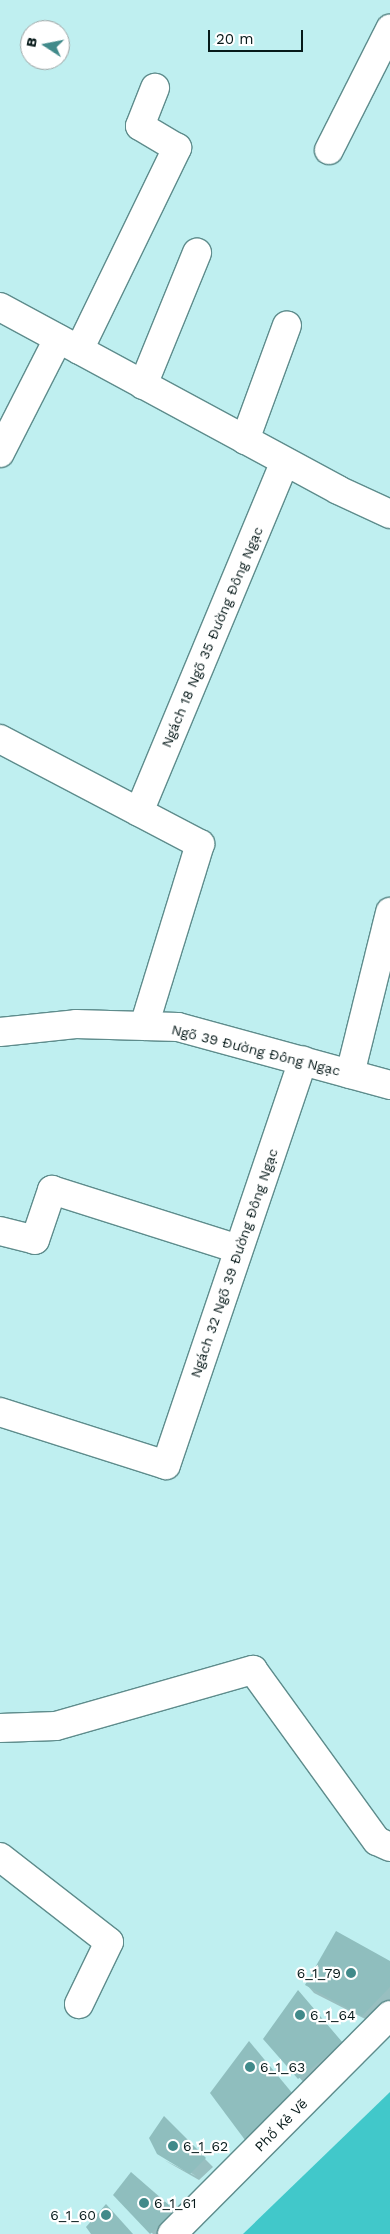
<!DOCTYPE html>
<meta charset="utf-8">
<style>
body{margin:0}
#map{position:relative;width:390px;height:2234px;overflow:hidden;background:#bfeff0;font-family:"Work Sans",sans-serif}
div>[style]{position:absolute}
.green>*{inset:0;background:#41c8ca}
.shadow>*{inset:0;background:#0003}
.building>*{inset:0;background:#8fbebe}
.roads{filter:drop-shadow(1px 0 #5e8c8c) drop-shadow(-1px 0 #5e8c8c) drop-shadow(0 1px #5e8c8c) drop-shadow(0 -1px #5e8c8c)}
.minor>*{height:28px;margin:-14px;padding:0 14px;transform-origin:14px;border-radius:14px;background:#fff}
.dots>*{width:14px;height:14px;translate:-50% -50%;box-sizing:border-box;border:2px solid #fff;border-radius:50%}
span{translate:-50% -50%;white-space:nowrap;text-align:center;line-height:1.15;-webkit-text-stroke:4.5px #fff;paint-order:stroke}
.street-label{font-size:14px;color:#071a1a}
.poi-label{font-size:14px;color:#071a1a}
.right{translate:-100% -50%;text-align:right}
.left{translate:0 -50%;text-align:left}
.north{position:absolute;left:20px;top:20px;width:50px;height:50px;box-sizing:border-box;background:#fff;border:1px solid #9ca3a3;border-radius:50%;rotate:281deg;font-size:14px;font-weight:700;line-height:20px;text-align:center;color:#071a1a}
.north::after{content:'';display:block;margin:auto;width:18px;height:22px;background:#418a8a;clip-path:polygon(50% 0,100% 100%,50% 72%,0 100%)}
.scale{position:absolute;left:208px;top:30px;width:95px;height:22px;box-sizing:border-box;border:2px solid #071a1a;border-top:0;padding-left:6px;font-size:15px;line-height:18px;white-space:nowrap;color:#071a1a;-webkit-text-stroke:4px #fff;paint-order:stroke}
</style>
<div id="map">
<div class="green">
<i style="clip-path:polygon(390px 2092px,390px 2234px,243px 2234px)"></i>
</div>
<div class="shadow">
<i style="clip-path:polygon(390px 1962px,390px 2002px,371px 2022px,314px 1993px,307px 1985px)"></i>
<i style="clip-path:polygon(299px 1992px,349px 2051px,307px 2086px,264px 2039px)"></i>
<i style="clip-path:polygon(164px 2118px,213px 2167px,199px 2180px,164px 2160px,196px 2176px,158px 2153px)"></i>
<i style="clip-path:polygon(115px 2195px,176px 2212px,166px 2234px,153px 2234px)"></i>
</div>
<div class="building">
<i style="clip-path:polygon(336px 1931px,390px 1961px,390px 1987px,362px 2016px,305px 1985px)"></i>
<i style="clip-path:polygon(298px 1990px,343px 2043px,298px 2079px,263px 2039px)"></i>
<i style="clip-path:polygon(249px 2041px,293px 2094px,248px 2144px,210px 2093px)"></i>
<i style="clip-path:polygon(164px 2116px,206px 2158px,190px 2174px,157px 2154px,149px 2138px)"></i>
<i style="clip-path:polygon(131px 2172px,177px 2212px,150px 2234px,113px 2195px)"></i>
<i style="clip-path:polygon(106px 2204px,133px 2234px,91px 2234px,86px 2227px)"></i>
</div>
<div class="roads">
<div class="minor">
<i style="left:329px;top:150px;width:136px;rotate:-63.2deg"></i>
<i style="left:0;top:307px;width:384px;rotate:28.4deg"></i>
<i style="left:338px;top:490px;width:57px;rotate:24.8deg"></i>
<i style="left:79px;top:350px;width:225px;rotate:-64.1deg"></i>
<i style="left:177px;top:148px;width:43px;rotate:-149.3deg"></i>
<i style="left:140px;top:126px;width:41px;rotate:-68.5deg"></i>
<i style="left:143px;top:385px;width:143px;rotate:-67.8deg"></i>
<i style="left:245px;top:440px;width:122px;rotate:-69.9deg"></i>
<i style="left:0;top:453px;width:128px;rotate:-63deg"></i>
<i style="left:0;top:739px;width:226px;rotate:27.7deg"></i>
<i style="left:200px;top:844px;width:190px;rotate:107.1deg"></i>
<i style="left:139px;top:812px;width:379px;rotate:-67.4deg"></i>
<i style="left:0;top:1032px;width:76px;rotate:-6deg"></i>
<i style="left:76px;top:1024px;width:102px;rotate:1.7deg"></i>
<i style="left:178px;top:1027px;width:220px;rotate:15.3deg"></i>
<i style="left:350px;top:1074px;width:167px;rotate:-76.1deg"></i>
<i style="left:0;top:1231px;width:36px;rotate:14deg"></i>
<i style="left:35px;top:1240px;width:53px;rotate:-71.2deg"></i>
<i style="left:52px;top:1190px;width:195px;rotate:17.6deg"></i>
<i style="left:0;top:1412px;width:174px;rotate:17.7deg"></i>
<i style="left:166px;top:1465px;width:427px;rotate:-71.3deg"></i>
<i style="left:0;top:1728px;width:56px;rotate:-2deg"></i>
<i style="left:56px;top:1726px;width:205px;rotate:-15.9deg"></i>
<i style="left:253px;top:1670px;width:211px;rotate:54.1deg"></i>
<i style="left:377px;top:1841px;width:14px;rotate:25deg"></i>
<i style="left:0;top:1857px;width:138px;rotate:37.9deg"></i>
<i style="left:109px;top:1942px;width:69px;rotate:115.8deg"></i>
<i style="left:172px;top:2234px;width:309px;rotate:-45.1deg"></i>
</div>
</div>
<div class="dots">
<i style="left:351px;top:1973px;background:#418a8a"></i>
<i style="left:300px;top:2015px;background:#418a8a"></i>
<i style="left:250px;top:2067px;background:#418a8a"></i>
<i style="left:173px;top:2146px;background:#418a8a"></i>
<i style="left:144px;top:2203px;background:#418a8a"></i>
<i style="left:106px;top:2215px;background:#418a8a"></i>
</div>
<div class="street-label">
<span style="left:212px;top:637px;rotate:-67deg">Ngách 18 Ngõ 35 Đường Đông Ngạc</span>
<span style="left:256px;top:1050px;rotate:14deg">Ngõ 39 Đường Đông Ngạc</span>
<span style="left:234px;top:1263px;rotate:-71deg">Ngách 32 Ngõ 39 Đường Đông Ngạc</span>
<span style="left:281px;top:2125px;rotate:-45deg">Phố Kẻ Vẽ</span>
</div>
<div class="poi-label">
<span class="right" style="left:341px;top:1973px">6_1_79</span>
<span class="left" style="left:310px;top:2015px">6_1_64</span>
<span class="left" style="left:260px;top:2067px">6_1_63</span>
<span class="left" style="left:183px;top:2146px">6_1_62</span>
<span class="left" style="left:154px;top:2203px">6_1_61</span>
<span class="right" style="left:96px;top:2215px">6_1_60</span>
</div>
<div class="north">B</div>
<div class="scale">20 m</div>
</div>
